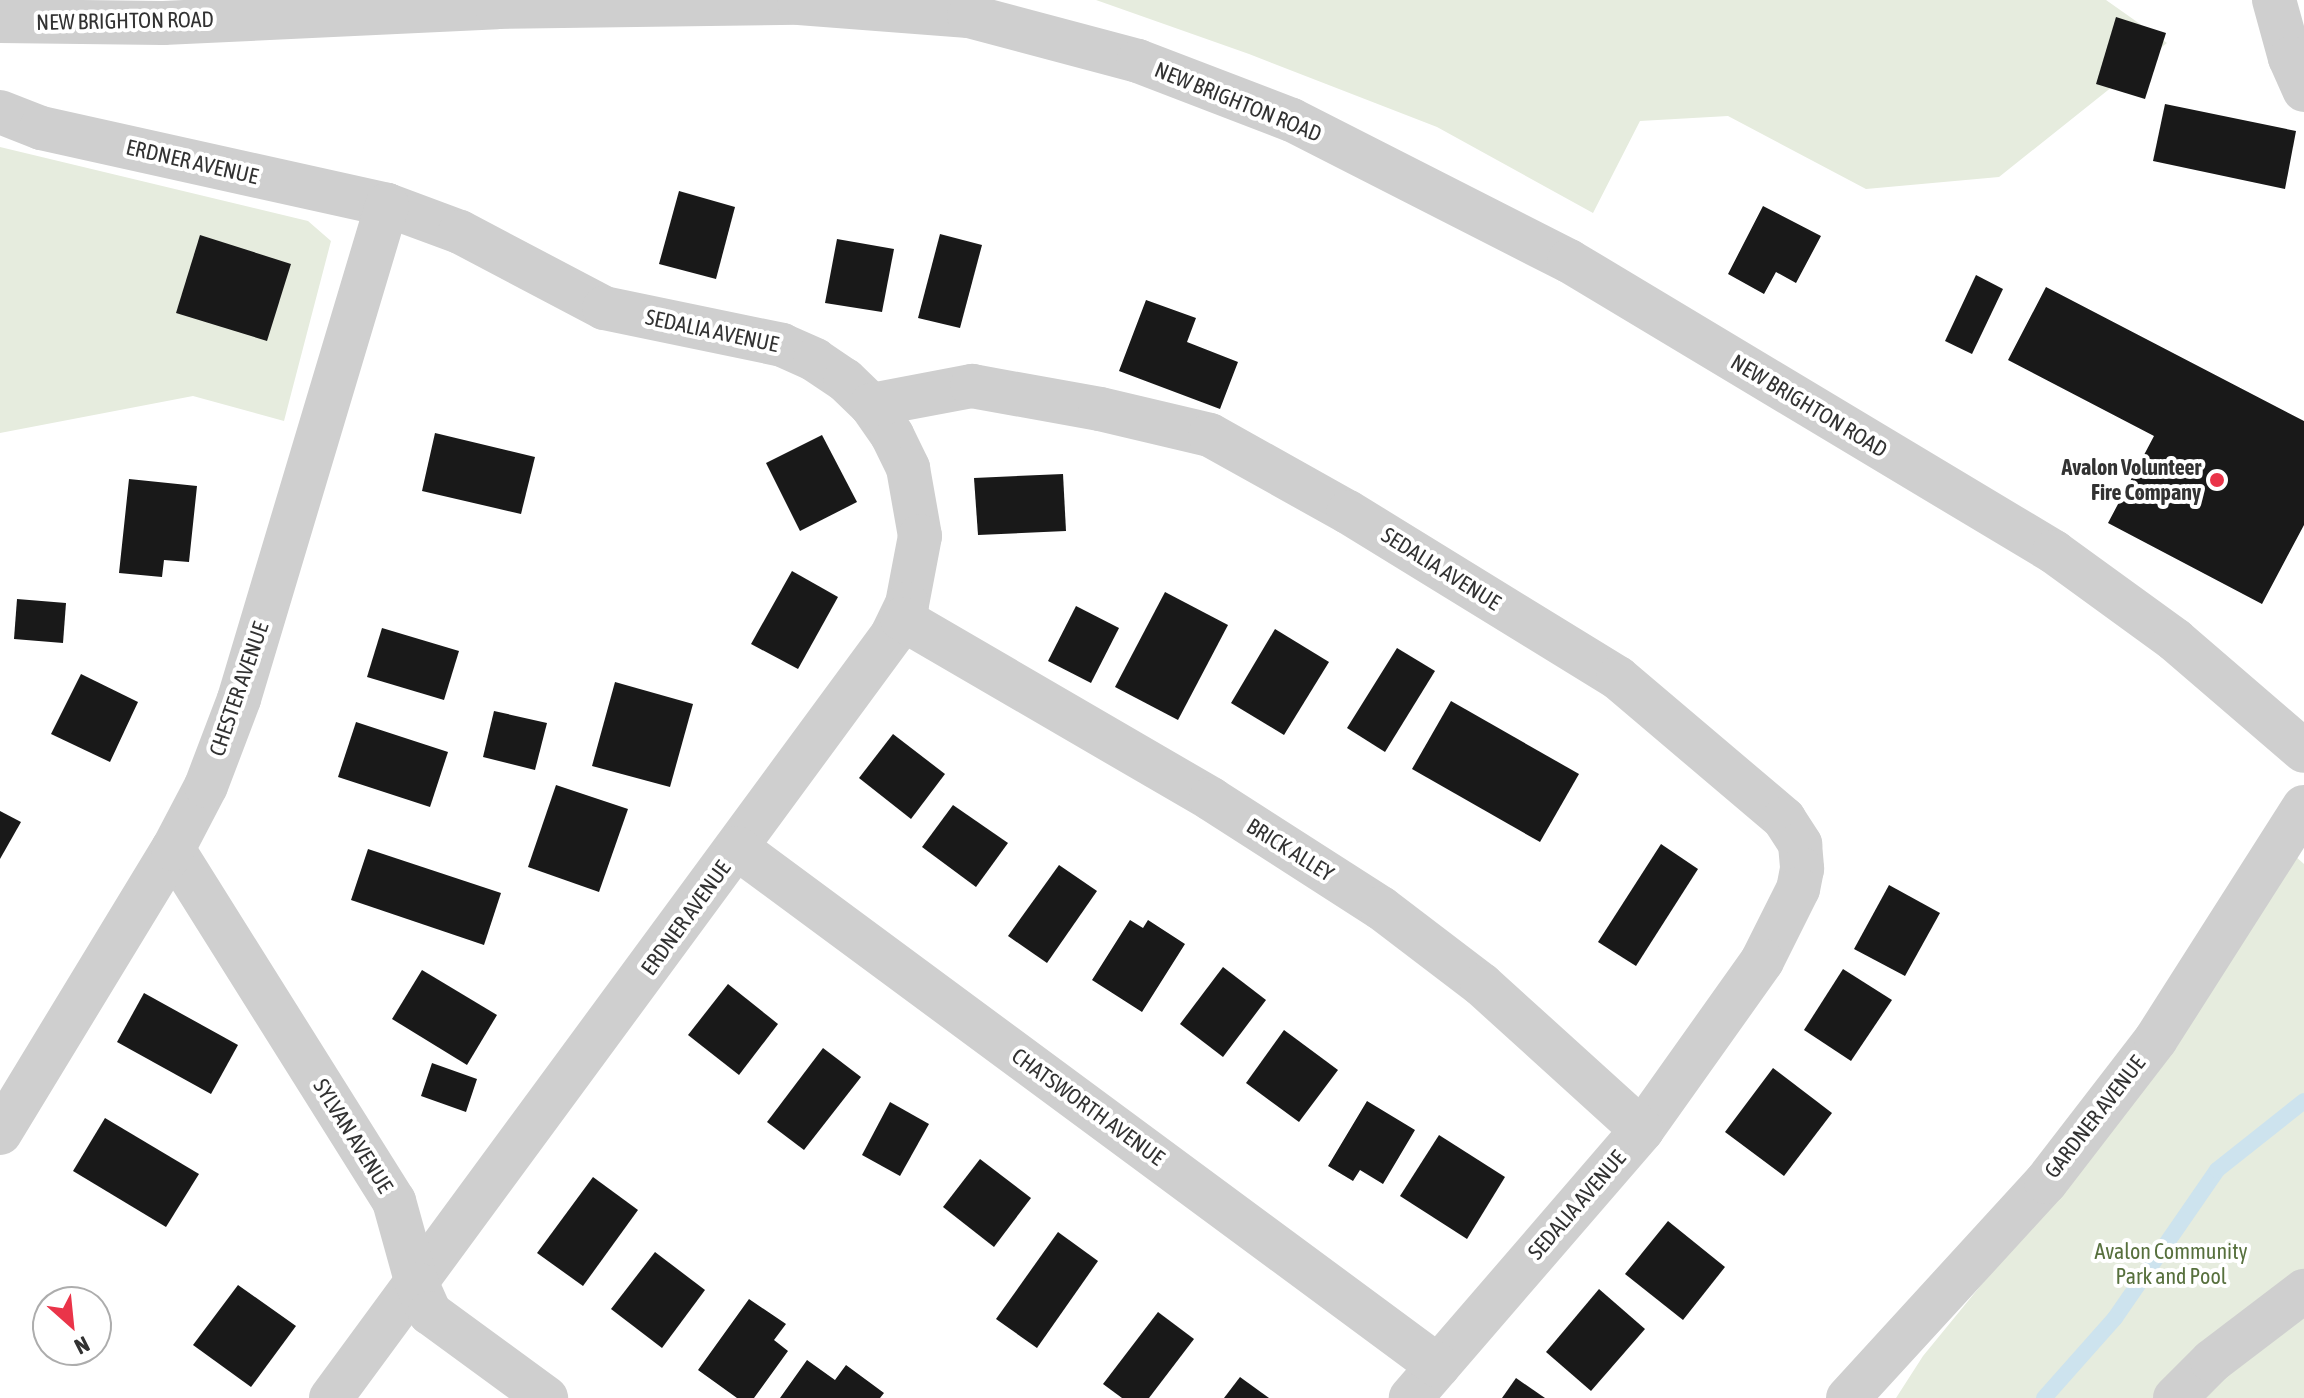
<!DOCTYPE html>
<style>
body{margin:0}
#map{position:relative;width:2304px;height:1398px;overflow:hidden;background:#fff;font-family:"Asap Condensed",sans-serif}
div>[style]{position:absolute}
.green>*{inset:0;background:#e6ecde}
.stream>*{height:16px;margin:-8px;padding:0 8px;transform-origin:8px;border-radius:8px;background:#cde3ee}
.building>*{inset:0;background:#191919}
.minor>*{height:44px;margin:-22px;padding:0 22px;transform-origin:22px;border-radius:22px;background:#cfcfcf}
.dots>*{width:22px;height:22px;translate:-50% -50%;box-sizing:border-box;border:4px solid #fff;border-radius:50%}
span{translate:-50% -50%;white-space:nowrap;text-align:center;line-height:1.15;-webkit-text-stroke:8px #fff;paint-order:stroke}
.street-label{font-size:22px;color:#323232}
.poi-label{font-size:22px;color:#323232;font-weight:700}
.right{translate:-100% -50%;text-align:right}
.park-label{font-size:22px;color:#57703d}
.north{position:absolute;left:32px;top:1286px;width:80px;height:80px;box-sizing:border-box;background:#fff;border:2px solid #adadad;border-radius:50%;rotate:153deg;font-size:22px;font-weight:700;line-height:32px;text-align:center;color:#323232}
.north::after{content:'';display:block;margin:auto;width:28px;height:36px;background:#ea3449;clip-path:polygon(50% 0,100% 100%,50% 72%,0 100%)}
</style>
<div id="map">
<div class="green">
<i style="clip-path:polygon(1096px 0,2106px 0,2167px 43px,1999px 177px,1866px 189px,1728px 116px,1640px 121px,1593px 213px,1437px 127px,1249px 54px)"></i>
<i style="clip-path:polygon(0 147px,308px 221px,331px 241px,284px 421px,193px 396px,0 433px)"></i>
<i style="clip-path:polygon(2295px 856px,2304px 864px,2304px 1398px,1896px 1398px,1923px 1356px,2131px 1102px)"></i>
</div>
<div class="stream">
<i style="left:2044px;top:1398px;width:107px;rotate:-48.4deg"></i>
<i style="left:2115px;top:1318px;width:180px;rotate:-55.4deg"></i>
<i style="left:2217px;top:1170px;width:111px;rotate:-38.4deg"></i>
</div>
<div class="building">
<i style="clip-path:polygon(2116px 17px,2166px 33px,2145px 99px,2096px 84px)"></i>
<i style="clip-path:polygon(2165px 104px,2296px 131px,2285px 189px,2153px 161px)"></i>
<i style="clip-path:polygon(679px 191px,735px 207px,716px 279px,659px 264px)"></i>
<i style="clip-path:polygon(1763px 206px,1821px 236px,1796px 283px,1776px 272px,1764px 294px,1728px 274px)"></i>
<i style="clip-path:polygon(940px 234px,982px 245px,960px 328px,918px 318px)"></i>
<i style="clip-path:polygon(200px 235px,291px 264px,267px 341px,176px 313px)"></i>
<i style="clip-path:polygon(837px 239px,894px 249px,882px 312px,825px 303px)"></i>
<i style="clip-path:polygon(1976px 275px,2003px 289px,1972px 354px,1945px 341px)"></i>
<i style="clip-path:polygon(2046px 287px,2304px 421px,2304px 525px,2262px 604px,2108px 523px,2154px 436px,2008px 360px)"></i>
<i style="clip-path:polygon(1146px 300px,1196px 318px,1187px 342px,1238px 362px,1220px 409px,1119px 371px)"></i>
<i style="clip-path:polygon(435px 433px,535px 457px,521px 514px,422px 491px)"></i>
<i style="clip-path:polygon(822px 435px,857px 502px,800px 531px,766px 463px)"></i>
<i style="clip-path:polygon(1063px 474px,1066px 531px,978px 535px,974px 478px)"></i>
<i style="clip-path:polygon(129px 479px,197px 486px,189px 562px,164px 560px,162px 577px,119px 573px)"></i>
<i style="clip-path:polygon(792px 571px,838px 597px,798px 669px,751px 644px)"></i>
<i style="clip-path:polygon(1165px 592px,1228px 625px,1178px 720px,1115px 687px)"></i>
<i style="clip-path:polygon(17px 599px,66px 603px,63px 643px,14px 639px)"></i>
<i style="clip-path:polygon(1076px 606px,1119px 628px,1091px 683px,1048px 661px)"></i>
<i style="clip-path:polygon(382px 628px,459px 651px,444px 700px,367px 677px)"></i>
<i style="clip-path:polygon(1275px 629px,1329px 662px,1284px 735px,1231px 703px)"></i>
<i style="clip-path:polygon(1397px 648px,1435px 671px,1385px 752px,1347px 728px)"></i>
<i style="clip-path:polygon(81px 674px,138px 702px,110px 762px,51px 734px)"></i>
<i style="clip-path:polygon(615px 682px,693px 704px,670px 787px,592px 766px)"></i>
<i style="clip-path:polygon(1451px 701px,1579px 774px,1540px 842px,1412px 769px)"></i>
<i style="clip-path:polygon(494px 711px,547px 723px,535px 770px,483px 757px)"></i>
<i style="clip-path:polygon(356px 722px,448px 752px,430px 807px,338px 777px)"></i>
<i style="clip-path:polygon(893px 734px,945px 774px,911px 819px,859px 778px)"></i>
<i style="clip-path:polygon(556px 785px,628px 809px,599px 892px,528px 867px)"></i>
<i style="clip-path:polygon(953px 805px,1008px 843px,976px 887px,922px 847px)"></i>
<i style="clip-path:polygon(0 811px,21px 822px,0 859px)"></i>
<i style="clip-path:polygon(1661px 844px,1698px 869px,1636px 966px,1598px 942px)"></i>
<i style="clip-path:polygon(368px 849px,501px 893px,484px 945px,351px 900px)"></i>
<i style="clip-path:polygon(1059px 865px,1097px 891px,1047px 963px,1008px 936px)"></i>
<i style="clip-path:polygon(1889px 885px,1940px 913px,1905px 976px,1854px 949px)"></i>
<i style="clip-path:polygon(1130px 920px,1143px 928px,1148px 920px,1185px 944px,1142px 1012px,1092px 980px)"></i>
<i style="clip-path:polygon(1223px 967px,1266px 1000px,1223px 1057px,1180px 1024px)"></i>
<i style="clip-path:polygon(1843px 969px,1892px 1000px,1851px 1061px,1804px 1030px)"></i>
<i style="clip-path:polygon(422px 970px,497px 1015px,467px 1065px,392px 1019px)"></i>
<i style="clip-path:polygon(728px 984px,778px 1024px,739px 1075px,688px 1035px)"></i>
<i style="clip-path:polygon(144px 993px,238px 1045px,211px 1094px,117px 1042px)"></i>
<i style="clip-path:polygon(1284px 1030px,1338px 1070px,1299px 1122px,1246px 1083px)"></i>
<i style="clip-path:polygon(823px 1048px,861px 1077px,804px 1150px,767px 1122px)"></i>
<i style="clip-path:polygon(432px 1063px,477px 1079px,466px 1112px,421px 1096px)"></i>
<i style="clip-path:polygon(1773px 1068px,1832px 1113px,1784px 1176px,1725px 1132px)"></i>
<i style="clip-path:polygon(1367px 1101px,1415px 1130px,1383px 1184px,1360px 1170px,1353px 1181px,1328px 1166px)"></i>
<i style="clip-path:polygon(890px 1102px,929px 1124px,900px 1176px,862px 1155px)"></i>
<i style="clip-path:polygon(105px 1118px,199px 1174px,166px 1227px,73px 1171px)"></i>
<i style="clip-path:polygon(1439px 1135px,1505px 1177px,1467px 1239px,1400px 1196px)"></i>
<i style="clip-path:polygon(980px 1159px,1031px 1198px,994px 1247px,943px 1207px)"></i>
<i style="clip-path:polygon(593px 1177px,638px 1210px,583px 1286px,537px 1253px)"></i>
<i style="clip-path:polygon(1668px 1221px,1725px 1267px,1683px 1320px,1625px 1274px)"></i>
<i style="clip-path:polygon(1058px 1232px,1098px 1261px,1037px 1348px,996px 1319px)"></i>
<i style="clip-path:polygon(655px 1252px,705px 1290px,662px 1348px,611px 1309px)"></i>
<i style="clip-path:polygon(238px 1285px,296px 1326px,251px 1387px,193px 1345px)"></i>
<i style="clip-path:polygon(1599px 1289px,1645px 1329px,1591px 1391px,1546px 1352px)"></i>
<i style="clip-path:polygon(749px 1299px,786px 1324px,774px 1340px,788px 1351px,754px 1398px,737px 1398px,698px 1370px)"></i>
<i style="clip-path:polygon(1158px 1312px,1194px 1339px,1149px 1398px,1122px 1398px,1103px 1384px)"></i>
<i style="clip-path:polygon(807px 1360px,835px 1380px,846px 1365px,884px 1393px,880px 1398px,780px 1398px)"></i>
<i style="clip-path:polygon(1240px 1377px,1269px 1398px,1224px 1398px)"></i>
<i style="clip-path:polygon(1516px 1378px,1545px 1398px,1502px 1398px)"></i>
</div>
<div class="minor">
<i style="left:2274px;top:0;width:60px;rotate:74.6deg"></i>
<i style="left:2290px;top:58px;width:35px;rotate:66deg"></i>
<i style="left:0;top:21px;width:163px;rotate:0.7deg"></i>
<i style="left:163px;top:23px;width:334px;rotate:-2.7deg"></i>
<i style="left:497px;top:7px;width:302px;rotate:-0.8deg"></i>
<i style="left:799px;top:3px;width:170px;rotate:4.4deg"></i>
<i style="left:969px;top:16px;width:175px;rotate:14.9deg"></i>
<i style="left:1138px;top:61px;width:165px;rotate:21deg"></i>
<i style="left:1292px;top:120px;width:311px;rotate:27deg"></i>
<i style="left:1569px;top:261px;width:566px;rotate:30.96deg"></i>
<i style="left:2054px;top:552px;width:150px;rotate:36deg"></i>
<i style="left:2175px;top:640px;width:170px;rotate:40.7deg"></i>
<i style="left:0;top:112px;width:44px;rotate:21.3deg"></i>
<i style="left:41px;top:128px;width:354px;rotate:12.5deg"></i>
<i style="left:387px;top:205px;width:78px;rotate:20.3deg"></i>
<i style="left:460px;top:232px;width:163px;rotate:27.8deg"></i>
<i style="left:604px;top:308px;width:182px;rotate:11.7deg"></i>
<i style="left:782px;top:345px;width:36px;rotate:24deg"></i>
<i style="left:815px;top:360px;width:36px;rotate:34deg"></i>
<i style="left:845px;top:380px;width:36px;rotate:44deg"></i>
<i style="left:871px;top:405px;width:37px;rotate:55deg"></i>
<i style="left:892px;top:435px;width:37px;rotate:64deg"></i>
<i style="left:908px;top:468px;width:69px;rotate:80deg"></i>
<i style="left:920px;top:536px;width:69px;rotate:100.8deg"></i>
<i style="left:907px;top:604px;width:34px;rotate:116deg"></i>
<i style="left:892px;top:635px;width:947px;rotate:126.33deg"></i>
<i style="left:871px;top:405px;width:103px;rotate:-10.7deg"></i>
<i style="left:972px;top:386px;width:130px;rotate:10.2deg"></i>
<i style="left:1100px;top:409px;width:113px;rotate:13.3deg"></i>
<i style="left:1210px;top:435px;width:158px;rotate:29.2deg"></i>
<i style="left:1348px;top:512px;width:317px;rotate:31.6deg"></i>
<i style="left:1618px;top:678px;width:218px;rotate:40.3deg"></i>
<i style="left:1784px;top:819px;width:30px;rotate:57deg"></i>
<i style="left:1800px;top:844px;width:25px;rotate:85deg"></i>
<i style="left:1802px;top:869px;width:20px;rotate:101deg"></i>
<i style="left:1798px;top:889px;width:80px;rotate:116.6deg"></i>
<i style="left:1762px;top:961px;width:207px;rotate:125.4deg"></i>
<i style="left:1642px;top:1130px;width:354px;rotate:130.8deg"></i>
<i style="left:902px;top:619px;width:358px;rotate:30.2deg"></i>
<i style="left:1211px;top:799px;width:202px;rotate:32.7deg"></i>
<i style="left:1381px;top:908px;width:127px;rotate:37.3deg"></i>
<i style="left:1482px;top:985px;width:216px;rotate:42.2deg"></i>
<i style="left:737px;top:848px;width:872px;rotate:36.46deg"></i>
<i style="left:173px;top:849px;width:416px;rotate:57.9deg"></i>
<i style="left:394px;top:1201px;width:86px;rotate:74.5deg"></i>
<i style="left:417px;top:1284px;width:32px;rotate:66deg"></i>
<i style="left:430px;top:1313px;width:144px;rotate:36.2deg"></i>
<i style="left:0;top:1133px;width:333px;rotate:-58.7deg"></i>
<i style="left:173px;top:849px;width:71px;rotate:-62.4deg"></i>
<i style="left:206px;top:786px;width:93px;rotate:-69.2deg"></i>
<i style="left:239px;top:699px;width:516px;rotate:-73.32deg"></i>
<i style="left:1848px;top:1398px;width:293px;rotate:-47.5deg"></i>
<i style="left:2046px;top:1182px;width:180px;rotate:-52.4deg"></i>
<i style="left:2156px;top:1039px;width:275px;rotate:-57.5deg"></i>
<i style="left:2175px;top:1398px;width:52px;rotate:-45deg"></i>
<i style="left:2212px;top:1361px;width:116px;rotate:-37.3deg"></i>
</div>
<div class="dots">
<i style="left:2217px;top:480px;background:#ea3449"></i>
</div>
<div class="street-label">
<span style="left:125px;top:21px;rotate:-1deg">NEW BRIGHTON ROAD</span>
<span style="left:1238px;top:102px;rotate:22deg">NEW BRIGHTON ROAD</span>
<span style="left:192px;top:162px;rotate:13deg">ERDNER AVENUE</span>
<span style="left:712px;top:331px;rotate:12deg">SEDALIA AVENUE</span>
<span style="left:1809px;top:406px;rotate:31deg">NEW BRIGHTON ROAD</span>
<span style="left:1441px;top:569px;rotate:32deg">SEDALIA AVENUE</span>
<span style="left:239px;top:689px;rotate:-71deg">CHESTER AVENUE</span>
<span style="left:1290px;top:850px;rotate:32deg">BRICK ALLEY</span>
<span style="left:686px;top:918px;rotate:-54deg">ERDNER AVENUE</span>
<span style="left:1088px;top:1107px;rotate:36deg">CHATSWORTH AVENUE</span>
<span style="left:2095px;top:1117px;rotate:-52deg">GARDNER AVENUE</span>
<span style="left:353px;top:1136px;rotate:58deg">SYLVAN AVENUE</span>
<span style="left:1577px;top:1205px;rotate:-49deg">SEDALIA AVENUE</span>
</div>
<div class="poi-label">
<span class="right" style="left:2201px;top:480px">Avalon Volunteer<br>Fire Company</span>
</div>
<div class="park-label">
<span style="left:2171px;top:1264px">Avalon Community<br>Park and Pool</span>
</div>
<div class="north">N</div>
</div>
